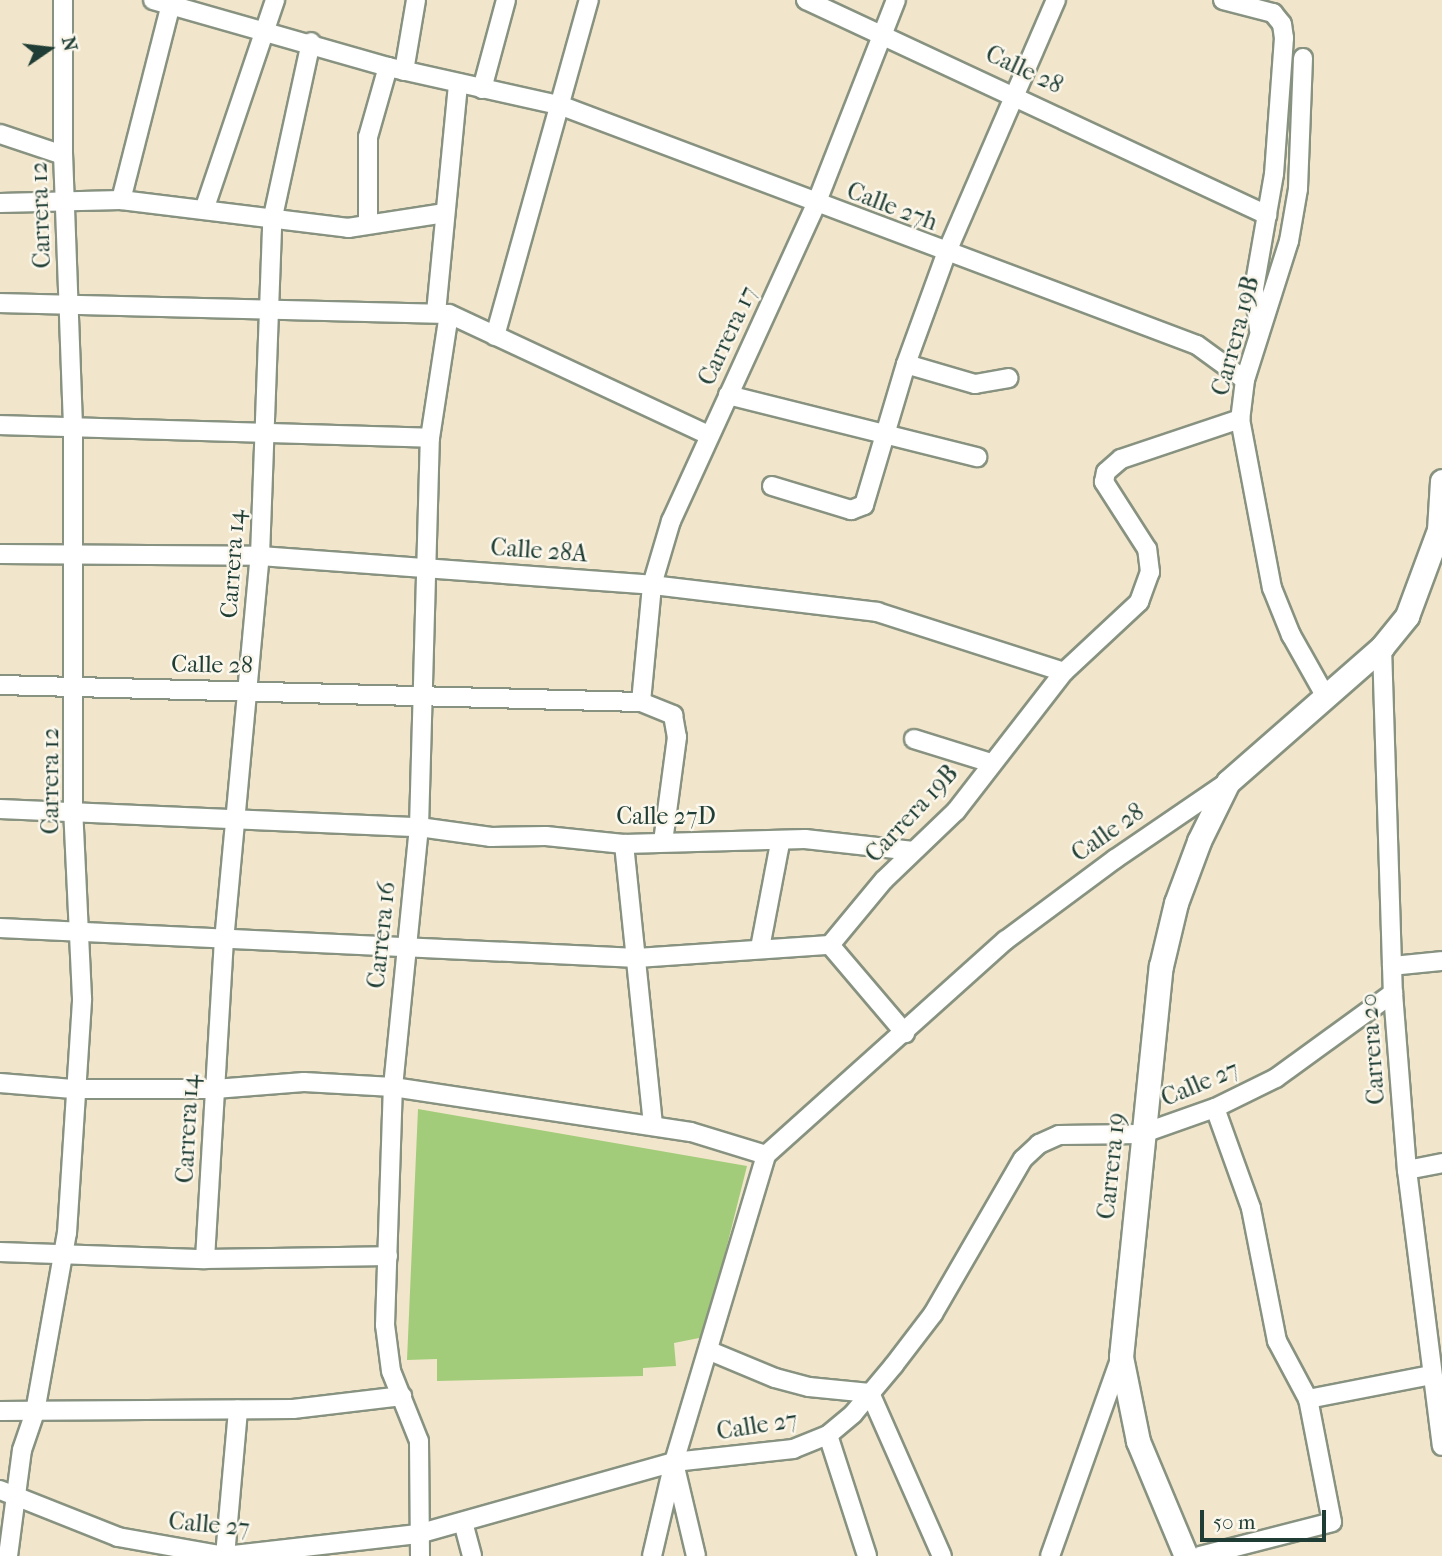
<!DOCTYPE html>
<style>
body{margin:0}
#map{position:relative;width:1442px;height:1556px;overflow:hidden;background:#f1e6cb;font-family:"IM FELL French Canon",serif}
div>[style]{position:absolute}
.green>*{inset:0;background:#a2cc79}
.roads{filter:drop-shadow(2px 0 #889280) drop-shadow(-2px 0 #889280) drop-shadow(0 2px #889280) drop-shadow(0 -2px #889280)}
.minor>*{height:18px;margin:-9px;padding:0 9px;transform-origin:9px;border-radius:9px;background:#fff}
.tertiary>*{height:23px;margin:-11.5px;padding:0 11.5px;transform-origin:11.5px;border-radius:11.5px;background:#fff}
span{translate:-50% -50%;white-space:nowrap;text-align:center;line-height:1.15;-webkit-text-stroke:5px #fbf7ec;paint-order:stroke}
.street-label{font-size:24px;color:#1f3d34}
.north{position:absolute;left:14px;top:14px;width:70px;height:70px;-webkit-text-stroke:5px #fbf7ec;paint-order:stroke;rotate:76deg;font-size:19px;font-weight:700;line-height:28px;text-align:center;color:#1f3d34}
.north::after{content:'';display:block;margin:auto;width:24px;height:32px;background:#1f3d34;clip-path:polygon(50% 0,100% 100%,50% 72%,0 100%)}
.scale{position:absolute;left:1200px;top:1510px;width:126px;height:32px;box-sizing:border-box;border:4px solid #1f3d34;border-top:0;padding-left:9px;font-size:21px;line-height:24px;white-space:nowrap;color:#1f3d34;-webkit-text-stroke:5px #fbf7ec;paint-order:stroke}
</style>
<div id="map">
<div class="green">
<i style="clip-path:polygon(418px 1109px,747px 1166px,704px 1337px,674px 1343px,676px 1366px,643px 1368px,643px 1376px,437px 1381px,437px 1359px,407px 1360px)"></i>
</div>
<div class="roads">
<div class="minor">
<i style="left:153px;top:0;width:244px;rotate:15.9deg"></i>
<i style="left:388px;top:67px;width:178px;rotate:12.6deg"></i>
<i style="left:562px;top:106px;width:678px;rotate:20.63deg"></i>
<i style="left:1197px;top:345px;width:59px;rotate:36.1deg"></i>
<i style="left:806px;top:0;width:509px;rotate:25deg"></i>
<i style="left:1223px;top:0;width:52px;rotate:14.6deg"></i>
<i style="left:1273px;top:13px;width:14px;rotate:51deg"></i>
<i style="left:1282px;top:24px;width:14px;rotate:82deg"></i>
<i style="left:1284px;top:38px;width:136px;rotate:94.2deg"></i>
<i style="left:1274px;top:174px;width:117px;rotate:99.9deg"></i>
<i style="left:1254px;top:289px;width:41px;rotate:83deg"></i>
<i style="left:1303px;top:58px;width:131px;rotate:92.2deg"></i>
<i style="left:1298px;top:189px;width:53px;rotate:99.8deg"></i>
<i style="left:1289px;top:241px;width:146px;rotate:107.6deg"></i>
<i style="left:1245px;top:380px;width:39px;rotate:97deg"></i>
<i style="left:1240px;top:419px;width:172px;rotate:79.3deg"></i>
<i style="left:1272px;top:588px;width:51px;rotate:68deg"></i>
<i style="left:1291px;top:635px;width:71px;rotate:60.6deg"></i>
<i style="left:404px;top:71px;width:72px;rotate:-80.4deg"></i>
<i style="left:482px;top:89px;width:92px;rotate:-74.9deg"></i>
<i style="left:0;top:134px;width:66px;rotate:18.4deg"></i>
<i style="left:121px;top:200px;width:206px;rotate:-75.7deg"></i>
<i style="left:0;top:203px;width:121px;rotate:-1.4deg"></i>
<i style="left:121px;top:200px;width:229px;rotate:7deg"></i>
<i style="left:348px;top:228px;width:98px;rotate:-8.8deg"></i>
<i style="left:205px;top:207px;width:219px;rotate:-71.3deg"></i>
<i style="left:368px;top:222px;width:85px;rotate:-90deg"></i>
<i style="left:368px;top:137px;width:73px;rotate:-74.1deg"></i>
<i style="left:0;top:303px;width:449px;rotate:1.4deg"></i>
<i style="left:449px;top:314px;width:287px;rotate:25deg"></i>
<i style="left:436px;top:313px;width:231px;rotate:-84.5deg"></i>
<i style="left:495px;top:336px;width:349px;rotate:-74.4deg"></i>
<i style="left:906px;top:364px;width:72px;rotate:16.2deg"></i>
<i style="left:975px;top:384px;width:34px;rotate:-10deg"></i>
<i style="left:728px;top:395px;width:257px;rotate:14deg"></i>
<i style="left:0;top:425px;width:430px;rotate:1.7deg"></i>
<i style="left:772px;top:486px;width:83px;rotate:16.9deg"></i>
<i style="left:851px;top:510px;width:14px;rotate:-21deg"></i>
<i style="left:864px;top:505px;width:147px;rotate:-73.4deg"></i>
<i style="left:906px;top:364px;width:117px;rotate:-70deg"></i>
<i style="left:946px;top:254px;width:277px;rotate:-66.6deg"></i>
<i style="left:0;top:554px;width:260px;rotate:0.4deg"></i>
<i style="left:260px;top:556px;width:393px;rotate:4.2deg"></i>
<i style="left:652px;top:585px;width:227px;rotate:6.8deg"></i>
<i style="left:877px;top:612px;width:196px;rotate:17.8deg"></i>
<i style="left:1382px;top:647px;width:346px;rotate:88.2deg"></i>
<i style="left:1393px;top:993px;width:178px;rotate:85.5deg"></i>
<i style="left:1407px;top:1170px;width:278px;rotate:82.8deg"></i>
<i style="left:0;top:685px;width:641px;rotate:1.52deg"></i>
<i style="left:641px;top:702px;width:35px;rotate:22deg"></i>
<i style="left:673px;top:715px;width:22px;rotate:80deg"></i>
<i style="left:677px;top:737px;width:106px;rotate:97.6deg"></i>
<i style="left:641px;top:702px;width:118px;rotate:-84.6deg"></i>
<i style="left:652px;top:585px;width:67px;rotate:-73.5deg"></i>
<i style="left:671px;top:521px;width:349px;rotate:-65.4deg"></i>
<i style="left:816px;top:204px;width:219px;rotate:-68.6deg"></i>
<i style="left:914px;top:739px;width:81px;rotate:17.3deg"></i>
<i style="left:0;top:809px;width:419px;rotate:2.5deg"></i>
<i style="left:419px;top:827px;width:73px;rotate:7.9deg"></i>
<i style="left:491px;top:837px;width:55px;rotate:-1deg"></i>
<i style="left:546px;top:836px;width:78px;rotate:5.9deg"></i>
<i style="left:624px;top:844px;width:181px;rotate:-1.6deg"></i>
<i style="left:805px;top:839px;width:109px;rotate:6.3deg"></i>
<i style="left:624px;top:844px;width:283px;rotate:84.1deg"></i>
<i style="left:0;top:928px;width:638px;rotate:2.7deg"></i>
<i style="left:637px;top:958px;width:193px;rotate:-3.9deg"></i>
<i style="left:830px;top:945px;width:85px;rotate:-50.3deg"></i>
<i style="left:884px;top:880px;width:100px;rotate:-43.8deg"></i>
<i style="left:956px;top:811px;width:176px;rotate:-52.2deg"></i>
<i style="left:1064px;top:672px;width:103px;rotate:-43deg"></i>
<i style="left:1139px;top:602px;width:32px;rotate:-70deg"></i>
<i style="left:1150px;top:572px;width:23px;rotate:-97deg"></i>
<i style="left:1147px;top:549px;width:80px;rotate:-122.7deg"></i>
<i style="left:1104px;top:482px;width:10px;rotate:-79deg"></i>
<i style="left:1106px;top:472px;width:20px;rotate:-41deg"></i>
<i style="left:1121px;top:459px;width:126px;rotate:-18.6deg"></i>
<i style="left:830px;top:945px;width:116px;rotate:49.6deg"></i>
<i style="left:760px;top:948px;width:107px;rotate:-79.2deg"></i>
<i style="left:1392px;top:966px;width:50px;rotate:-5.7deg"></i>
<i style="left:0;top:1083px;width:73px;rotate:4.7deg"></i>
<i style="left:73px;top:1089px;width:142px"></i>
<i style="left:215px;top:1089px;width:89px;rotate:-4.5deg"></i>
<i style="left:304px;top:1082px;width:89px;rotate:3.2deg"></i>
<i style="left:393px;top:1087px;width:301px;rotate:8.6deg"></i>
<i style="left:691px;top:1132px;width:78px;rotate:17deg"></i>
<i style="left:766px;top:1155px;width:322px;rotate:-41.9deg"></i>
<i style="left:1006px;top:940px;width:136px;rotate:-36.6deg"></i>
<i style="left:1115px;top:859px;width:137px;rotate:-34.3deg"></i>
<i style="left:1407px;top:1170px;width:36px;rotate:-11deg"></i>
<i style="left:0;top:1252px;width:205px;rotate:2deg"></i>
<i style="left:205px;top:1259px;width:183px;rotate:-0.9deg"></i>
<i style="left:205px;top:1259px;width:319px;rotate:-86.6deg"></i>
<i style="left:224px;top:941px;width:387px;rotate:-84.7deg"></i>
<i style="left:260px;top:556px;width:335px;rotate:-87.9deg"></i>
<i style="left:272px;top:221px;width:183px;rotate:-77.7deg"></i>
<i style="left:710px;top:1351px;width:70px;rotate:22.6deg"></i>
<i style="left:775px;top:1378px;width:35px;rotate:15deg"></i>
<i style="left:809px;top:1387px;width:61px;rotate:5.6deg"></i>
<i style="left:870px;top:1393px;width:178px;rotate:66.2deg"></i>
<i style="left:1308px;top:1399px;width:125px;rotate:-11deg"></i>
<i style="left:0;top:1411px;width:293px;rotate:-0.4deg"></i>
<i style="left:293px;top:1409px;width:110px;rotate:-6.8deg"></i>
<i style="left:828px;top:1435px;width:127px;rotate:72.1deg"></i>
<i style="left:675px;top:1467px;width:91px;rotate:76.7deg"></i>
<i style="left:0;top:1490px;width:127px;rotate:21.7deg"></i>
<i style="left:118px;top:1537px;width:109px;rotate:10.1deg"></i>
<i style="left:225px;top:1556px;width:194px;rotate:-6.5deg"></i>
<i style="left:418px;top:1534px;width:266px;rotate:-15.7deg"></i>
<i style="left:674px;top:1462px;width:120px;rotate:-6.2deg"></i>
<i style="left:793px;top:1449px;width:38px;rotate:-22deg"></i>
<i style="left:828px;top:1435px;width:33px;rotate:-40deg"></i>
<i style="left:853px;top:1414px;width:64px;rotate:-50.1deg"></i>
<i style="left:894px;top:1365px;width:64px;rotate:-52.6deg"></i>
<i style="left:933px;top:1314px;width:179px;rotate:-59.9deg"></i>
<i style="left:1023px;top:1159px;width:22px;rotate:-43deg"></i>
<i style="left:1039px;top:1144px;width:22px;rotate:-24deg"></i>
<i style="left:1059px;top:1135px;width:82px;rotate:-0.7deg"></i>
<i style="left:1141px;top:1134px;width:78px;rotate:-19.4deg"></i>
<i style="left:1215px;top:1108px;width:68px;rotate:-26.2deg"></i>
<i style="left:1276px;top:1078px;width:145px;rotate:-36deg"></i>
<i style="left:463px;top:1522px;width:35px;rotate:75deg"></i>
<i style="left:8px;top:1556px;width:107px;rotate:-82.5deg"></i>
<i style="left:22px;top:1450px;width:40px;rotate:-71.1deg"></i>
<i style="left:35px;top:1412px;width:182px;rotate:-79.9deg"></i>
<i style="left:67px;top:1233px;width:235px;rotate:-86.3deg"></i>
<i style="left:82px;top:998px;width:189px;rotate:-92.7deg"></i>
<i style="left:73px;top:809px;width:383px;rotate:-90deg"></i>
<i style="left:73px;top:426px;width:271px;rotate:-92.1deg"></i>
<i style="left:63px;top:155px;width:155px;rotate:-90deg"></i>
<i style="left:225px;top:1556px;width:147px;rotate:-84.9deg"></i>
<i style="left:420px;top:1556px;width:115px;rotate:-90.5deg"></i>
<i style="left:419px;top:1441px;width:75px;rotate:-111.8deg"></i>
<i style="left:391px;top:1371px;width:46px;rotate:-97.4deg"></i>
<i style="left:385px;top:1325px;width:238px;rotate:-88.1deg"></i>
<i style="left:393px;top:1087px;width:261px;rotate:-84.3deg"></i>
<i style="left:419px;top:827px;width:389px;rotate:-88.4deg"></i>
<i style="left:430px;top:438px;width:125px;rotate:-81.3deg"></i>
<i style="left:652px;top:1556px;width:97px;rotate:-76.8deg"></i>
<i style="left:674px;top:1462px;width:320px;rotate:-73.3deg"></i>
<i style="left:1050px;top:1556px;width:211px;rotate:-70.4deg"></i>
<i style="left:1200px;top:1556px;width:136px;rotate:-14.4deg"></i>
<i style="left:1332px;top:1522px;width:125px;rotate:-101deg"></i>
<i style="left:1308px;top:1399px;width:66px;rotate:-118.1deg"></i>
<i style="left:1277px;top:1341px;width:136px;rotate:-101.1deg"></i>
<i style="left:1251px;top:1208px;width:106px;rotate:-109.8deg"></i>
</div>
<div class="tertiary">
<i style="left:1186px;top:1556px;width:125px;rotate:-112.7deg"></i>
<i style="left:1138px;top:1441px;width:86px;rotate:-101.4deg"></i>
<i style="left:1121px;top:1357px;width:393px;rotate:-84.2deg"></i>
<i style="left:1161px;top:966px;width:65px;rotate:-76.6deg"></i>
<i style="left:1176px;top:903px;width:66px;rotate:-69.6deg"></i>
<i style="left:1199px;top:841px;width:66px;rotate:-63.8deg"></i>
<i style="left:1228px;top:782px;width:205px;rotate:-41.2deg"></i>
<i style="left:1382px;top:647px;width:40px;rotate:-51deg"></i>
<i style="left:1407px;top:616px;width:92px;rotate:-69.6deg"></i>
<i style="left:1439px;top:530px;width:49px;rotate:-86.5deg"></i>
</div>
</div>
<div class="street-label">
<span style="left:1024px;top:70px;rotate:25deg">Calle 28</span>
<span style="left:892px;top:207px;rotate:21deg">Calle 27h</span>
<span style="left:41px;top:215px;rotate:-92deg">Carrera 12</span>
<span style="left:728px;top:336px;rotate:-65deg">Carrera 17</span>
<span style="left:1236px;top:336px;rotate:-75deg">Carrera 19B</span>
<span style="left:539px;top:551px;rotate:4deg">Calle 28A</span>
<span style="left:233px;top:564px;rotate:-86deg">Carrera 14</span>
<span style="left:212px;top:665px;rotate:1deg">Calle 28</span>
<span style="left:51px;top:781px;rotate:-90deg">Carrera 12</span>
<span style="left:912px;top:814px;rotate:-47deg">Carrera 19B</span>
<span style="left:666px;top:817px">Calle 27D</span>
<span style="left:1108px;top:833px;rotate:-35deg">Calle 28</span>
<span style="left:382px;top:935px;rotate:-84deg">Carrera 16</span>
<span style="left:1373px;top:1049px;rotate:-94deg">Carrera 20</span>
<span style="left:1200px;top:1084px;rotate:-23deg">Calle 27</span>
<span style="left:188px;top:1129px;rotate:-87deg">Carrera 14</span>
<span style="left:1112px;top:1166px;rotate:-84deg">Carrera 19</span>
<span style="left:757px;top:1426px;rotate:-9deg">Calle 27</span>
<span style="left:209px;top:1525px;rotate:5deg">Calle 27</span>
</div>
<div class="north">N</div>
<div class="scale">50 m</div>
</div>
